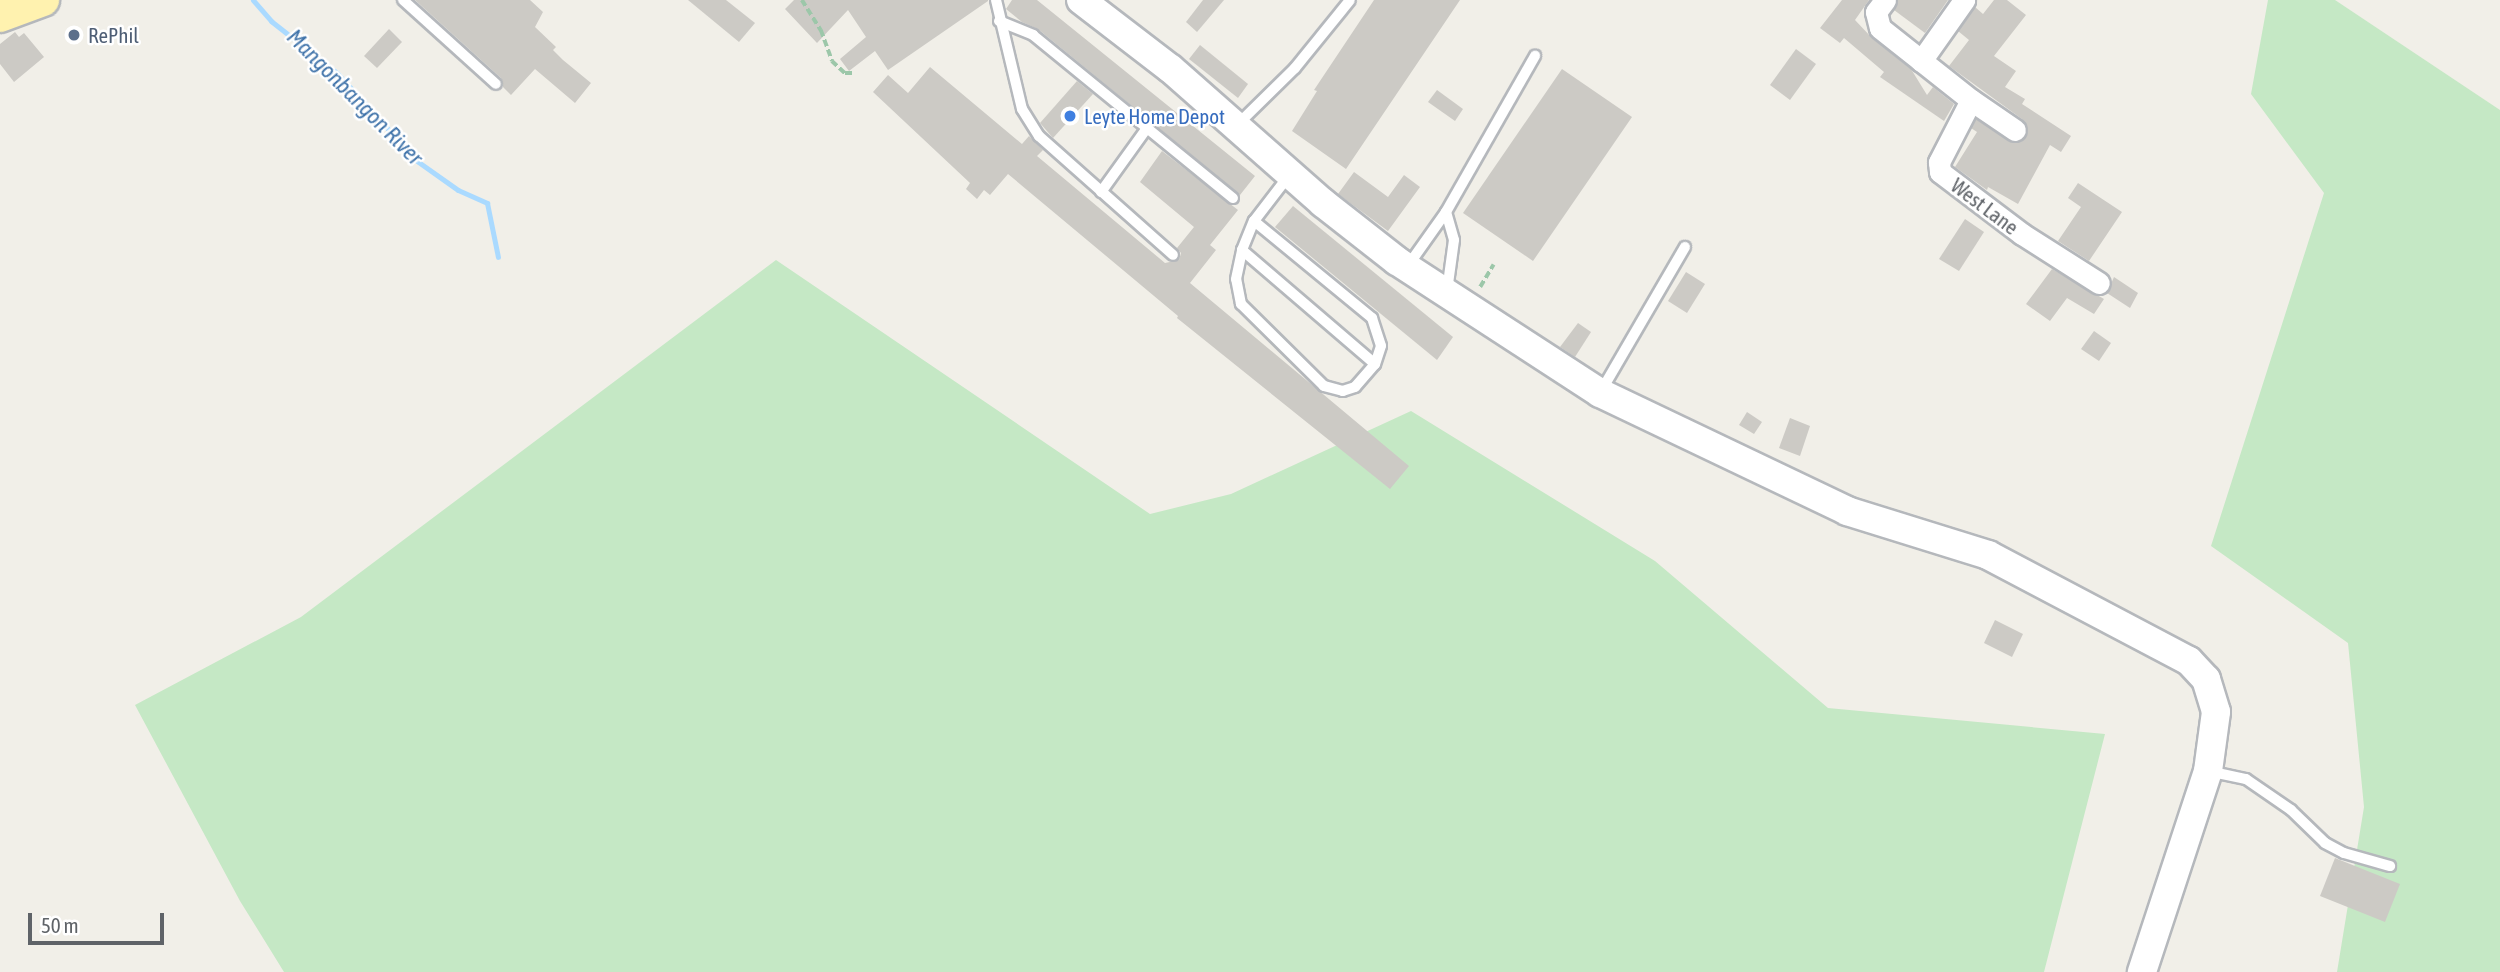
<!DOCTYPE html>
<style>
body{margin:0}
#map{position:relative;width:2500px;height:972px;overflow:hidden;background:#f1efe8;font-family:"Asap Condensed",sans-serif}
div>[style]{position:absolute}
.green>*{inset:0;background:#c5e8c5}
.stream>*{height:5px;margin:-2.5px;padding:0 2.5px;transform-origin:2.5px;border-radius:2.5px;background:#aadaff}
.building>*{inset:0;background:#cccac5}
.path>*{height:3.5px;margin-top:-1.75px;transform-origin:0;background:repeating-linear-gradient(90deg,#9cc7a9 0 7px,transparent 0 10.5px)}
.roads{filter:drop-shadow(2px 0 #b5b8bc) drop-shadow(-2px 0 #b5b8bc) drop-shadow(0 2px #b5b8bc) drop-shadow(0 -2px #b5b8bc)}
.lane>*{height:10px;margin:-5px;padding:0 5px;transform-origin:5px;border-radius:5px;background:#fff}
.street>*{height:21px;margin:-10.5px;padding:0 10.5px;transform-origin:10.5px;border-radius:10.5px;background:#fff}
.secondary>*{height:28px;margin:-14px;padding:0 14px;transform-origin:14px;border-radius:14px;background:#fff}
.primary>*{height:32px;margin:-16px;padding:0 16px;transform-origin:16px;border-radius:16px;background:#fff2af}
.dots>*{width:19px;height:19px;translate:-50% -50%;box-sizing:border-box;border:4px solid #fff;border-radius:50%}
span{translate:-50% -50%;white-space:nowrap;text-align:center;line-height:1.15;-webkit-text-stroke:5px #fff;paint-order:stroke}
.service-label{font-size:21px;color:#4e5e75}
.left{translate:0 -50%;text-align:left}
.shop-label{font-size:21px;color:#366cbe}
.street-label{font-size:21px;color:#5f6368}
.water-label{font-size:23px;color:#4174aa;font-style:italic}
.scale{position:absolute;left:28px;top:913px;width:136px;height:32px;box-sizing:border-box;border:4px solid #5f6368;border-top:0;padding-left:9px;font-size:21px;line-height:24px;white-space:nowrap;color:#5f6368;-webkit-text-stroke:5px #fff;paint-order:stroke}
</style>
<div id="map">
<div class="green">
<i style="clip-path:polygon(2268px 0,2335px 0,2500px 110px,2500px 972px,2337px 972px,2364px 807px,2348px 643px,2211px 546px,2324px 193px,2251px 94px)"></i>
<i style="clip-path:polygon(776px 260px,1150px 514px,1231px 494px,1411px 411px,1655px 561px,1828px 708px,2105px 734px,2044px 972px,284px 972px,240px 901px,135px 705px,301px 617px)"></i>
</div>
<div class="stream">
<i style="left:253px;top:0;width:28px;rotate:49deg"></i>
<i style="left:271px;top:21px;width:84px;rotate:38.2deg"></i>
<i style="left:337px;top:73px;width:119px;rotate:47.7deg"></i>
<i style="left:417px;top:161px;width:50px;rotate:35.3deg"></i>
<i style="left:458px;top:190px;width:32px;rotate:24deg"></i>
<i style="left:487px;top:203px;width:55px;rotate:78.5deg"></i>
</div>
<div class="building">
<i style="clip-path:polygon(415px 0,530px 0,543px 12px,535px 27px,556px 47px,553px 50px,563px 60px,591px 83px,575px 103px,535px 69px,511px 95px,503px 87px,501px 78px)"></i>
<i style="clip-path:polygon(688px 0,726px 0,755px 23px,739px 42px)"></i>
<i style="clip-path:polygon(794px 0,988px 0,988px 1px,888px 70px,875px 51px,849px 71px,840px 59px,866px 37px,848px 10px,817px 43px,785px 9px)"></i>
<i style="clip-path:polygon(1012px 0,1037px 0,1255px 176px,1240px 195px,1038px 29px,1022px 22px,1006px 9px)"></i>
<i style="clip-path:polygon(1203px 0,1224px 0,1197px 32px,1186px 22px)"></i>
<i style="clip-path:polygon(1374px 0,1460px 0,1346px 169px,1292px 131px,1317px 91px,1314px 90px)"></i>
<i style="clip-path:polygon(1842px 0,1869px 0,1855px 20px,1872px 38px,1911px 69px,1927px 95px,1933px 87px,1954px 104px,1944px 121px,1880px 77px,1884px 72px,1844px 38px,1840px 43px,1820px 28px)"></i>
<i style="clip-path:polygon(1898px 0,1948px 0,1925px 33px,1894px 10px)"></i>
<i style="clip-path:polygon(1994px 0,2007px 0,2026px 15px,1994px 56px,2016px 71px,2005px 87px,2025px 99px,2022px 104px,2071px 136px,2061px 152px,2050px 145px,2018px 204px,1988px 187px,1987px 190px,1955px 167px,1977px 132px,1971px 128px,1976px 119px,2013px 143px,2021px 141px,2028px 132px,2022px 119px,1949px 66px,1969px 40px,1958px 31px,1975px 7px,1983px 14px)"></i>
<i style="clip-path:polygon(389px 29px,402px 42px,377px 68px,364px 56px)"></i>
<i style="clip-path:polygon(15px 32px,19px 37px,24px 33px,44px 57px,14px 82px,0 64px,0 44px)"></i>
<i style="clip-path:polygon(1200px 45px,1248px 84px,1238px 98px,1189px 59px)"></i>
<i style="clip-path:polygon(1796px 49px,1816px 64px,1790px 100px,1770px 85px)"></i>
<i style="clip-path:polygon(930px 67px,1022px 144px,1029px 136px,1043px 150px,1037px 156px,1165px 263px,1179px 260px,1181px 253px,1177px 248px,1194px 227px,1140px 182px,1162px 151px,1238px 210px,1210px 245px,1216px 250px,1190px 283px,1409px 466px,1390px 489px,1177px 318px,1178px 316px,1008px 174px,990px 195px,984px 190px,977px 199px,966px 189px,970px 183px,873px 92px,888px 75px,908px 93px)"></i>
<i style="clip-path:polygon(1562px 69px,1632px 117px,1533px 261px,1463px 213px)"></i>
<i style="clip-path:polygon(1077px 81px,1093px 94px,1053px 138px,1040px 123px)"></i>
<i style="clip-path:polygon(1437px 90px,1463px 109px,1455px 121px,1428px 102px)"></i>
<i style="clip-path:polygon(1354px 172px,1388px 197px,1404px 175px,1420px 187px,1388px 231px,1338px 194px)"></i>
<i style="clip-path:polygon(2078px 183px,2122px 212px,2089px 261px,2058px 241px,2081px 207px,2068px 198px)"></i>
<i style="clip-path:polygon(1293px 206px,1453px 337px,1437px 360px,1275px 227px)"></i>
<i style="clip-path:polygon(1965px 219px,1984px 232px,1959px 271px,1939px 259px)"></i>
<i style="clip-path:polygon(2052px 269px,2104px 299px,2094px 314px,2067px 298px,2050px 321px,2026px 304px)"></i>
<i style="clip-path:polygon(1686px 272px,1705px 284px,1687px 313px,1668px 301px)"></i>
<i style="clip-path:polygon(2114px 277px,2138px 293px,2130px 308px,2107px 293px)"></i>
<i style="clip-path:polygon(1578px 323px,1591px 332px,1575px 357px,1560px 347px)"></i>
<i style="clip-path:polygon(2094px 331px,2111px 343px,2099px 361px,2081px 349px)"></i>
<i style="clip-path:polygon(1747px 412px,1762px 422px,1754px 434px,1739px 425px)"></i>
<i style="clip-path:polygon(1790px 418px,1810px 426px,1800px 456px,1779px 448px)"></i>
<i style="clip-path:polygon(1995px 620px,2023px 634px,2012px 657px,1984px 643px)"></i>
<i style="clip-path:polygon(2335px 858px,2400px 884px,2385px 922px,2320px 896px)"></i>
</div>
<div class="path">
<i style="left:802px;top:0;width:36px;rotate:58deg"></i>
<i style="left:821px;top:30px;width:33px;rotate:70deg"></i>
<i style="left:832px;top:61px;width:18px;rotate:43deg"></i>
<i style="left:845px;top:73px;width:11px"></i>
<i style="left:1480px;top:287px;width:26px;rotate:-59deg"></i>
</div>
<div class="roads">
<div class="lane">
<i style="left:403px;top:0;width:125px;rotate:42.1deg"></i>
<i style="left:996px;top:0;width:112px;rotate:76.6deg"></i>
<i style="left:1022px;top:109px;width:32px;rotate:58deg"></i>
<i style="left:1039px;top:136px;width:179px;rotate:41.6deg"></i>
<i style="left:999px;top:21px;width:37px;rotate:22deg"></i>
<i style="left:1033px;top:35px;width:258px;rotate:39.2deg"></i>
<i style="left:1237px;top:125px;width:81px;rotate:-44.5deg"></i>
<i style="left:1295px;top:68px;width:87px;rotate:-51deg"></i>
<i style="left:1101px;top:192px;width:79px;rotate:-54.3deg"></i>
<i style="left:1446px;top:212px;width:29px;rotate:74deg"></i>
<i style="left:1454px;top:240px;width:51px;rotate:97.8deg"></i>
<i style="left:1254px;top:221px;width:153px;rotate:39.4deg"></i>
<i style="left:1372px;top:318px;width:29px;rotate:72deg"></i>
<i style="left:1381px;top:346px;width:19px;rotate:108deg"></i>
<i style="left:1242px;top:250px;width:175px;rotate:40.6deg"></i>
<i style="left:1375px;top:364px;width:30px;rotate:131deg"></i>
<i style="left:1355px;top:387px;width:13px;rotate:162deg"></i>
<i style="left:1343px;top:391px;width:20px;rotate:-165deg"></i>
<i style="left:1324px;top:386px;width:117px;rotate:-135.3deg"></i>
<i style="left:1241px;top:304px;width:25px;rotate:-101deg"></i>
<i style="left:1236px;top:279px;width:30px;rotate:-78deg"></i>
<i style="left:1242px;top:250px;width:31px;rotate:-68deg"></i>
<i style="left:1254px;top:221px;width:59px;rotate:-52.5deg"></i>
<i style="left:1407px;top:267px;width:67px;rotate:-54.7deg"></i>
<i style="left:1446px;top:212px;width:180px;rotate:-60.3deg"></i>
<i style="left:1600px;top:393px;width:169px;rotate:-59.8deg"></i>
<i style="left:2208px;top:771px;width:39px;rotate:12deg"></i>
<i style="left:2246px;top:779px;width:55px;rotate:34.6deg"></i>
<i style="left:2291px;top:810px;width:47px;rotate:44.1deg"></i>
<i style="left:2325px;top:843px;width:21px;rotate:28deg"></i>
<i style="left:2344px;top:853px;width:48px;rotate:15.8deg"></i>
</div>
<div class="street">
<i style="left:1885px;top:0;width:15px;rotate:127deg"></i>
<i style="left:1876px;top:12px;width:16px;rotate:76deg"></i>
<i style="left:1880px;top:28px;width:116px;rotate:38.4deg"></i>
<i style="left:1971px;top:100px;width:70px;rotate:117.3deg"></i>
<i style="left:1939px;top:162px;width:10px;rotate:84deg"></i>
<i style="left:1940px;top:172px;width:103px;rotate:37.1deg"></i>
<i style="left:2022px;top:234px;width:91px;rotate:32.5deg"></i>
<i style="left:1921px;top:61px;width:75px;rotate:-54.8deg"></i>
<i style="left:1971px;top:100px;width:53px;rotate:34.3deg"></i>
</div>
<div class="secondary">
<i style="left:1081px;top:0;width:113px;rotate:37.5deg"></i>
<i style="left:1171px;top:69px;width:203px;rotate:41.4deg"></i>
<i style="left:1323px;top:203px;width:94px;rotate:38.1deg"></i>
<i style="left:1397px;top:261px;width:242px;rotate:33deg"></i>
<i style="left:1600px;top:393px;width:274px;rotate:25.5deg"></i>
<i style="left:1847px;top:511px;width:148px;rotate:17.3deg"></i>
<i style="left:1988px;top:555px;width:227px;rotate:27.8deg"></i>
<i style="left:2189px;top:661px;width:25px;rotate:47deg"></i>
<i style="left:2206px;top:679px;width:34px;rotate:73deg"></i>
<i style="left:2216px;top:712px;width:60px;rotate:97.7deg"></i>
<i style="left:2208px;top:771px;width:212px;rotate:108.2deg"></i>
</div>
<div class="primary">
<i style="left:0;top:16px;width:46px;rotate:-20.4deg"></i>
</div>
</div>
<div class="dots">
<i style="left:74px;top:35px;background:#5c6f8a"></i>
<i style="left:1070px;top:116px;background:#3f7fe0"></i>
</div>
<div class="service-label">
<span class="left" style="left:88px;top:35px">RePhil</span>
</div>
<div class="shop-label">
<span class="left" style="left:1084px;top:116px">Leyte Home Depot</span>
</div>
<div class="street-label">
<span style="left:1985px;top:206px;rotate:37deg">West Lane</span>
</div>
<div class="water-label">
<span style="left:355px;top:97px;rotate:45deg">Mangonbangon River</span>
</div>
<div class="scale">50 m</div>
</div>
